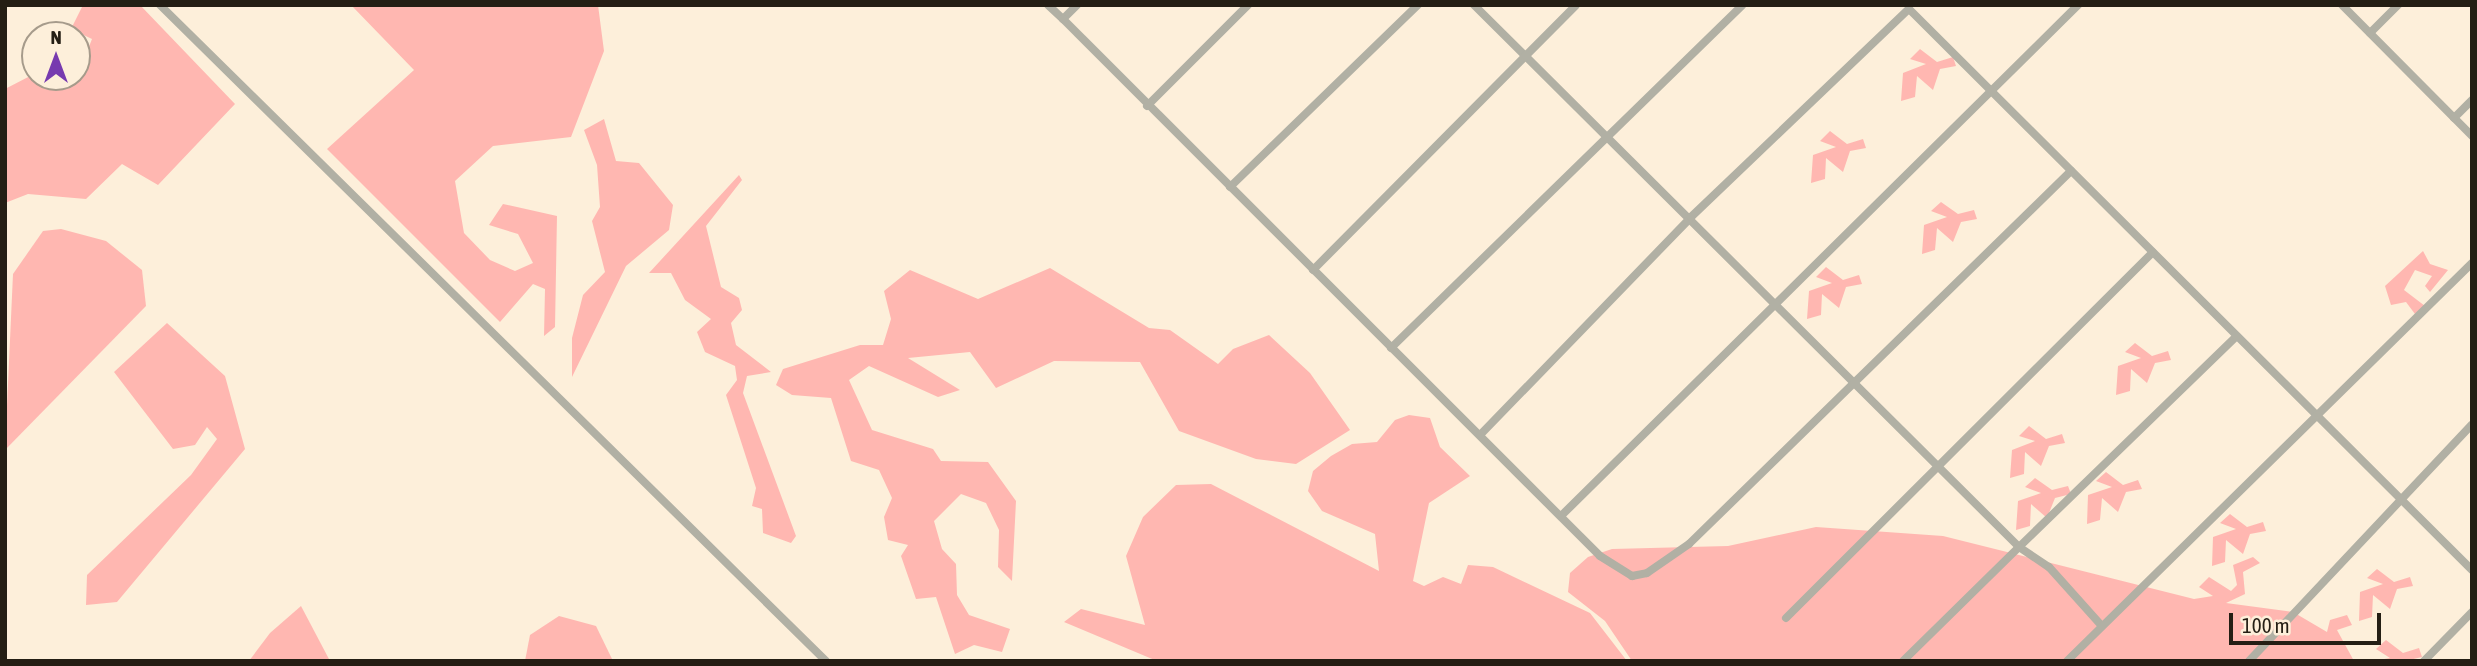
<!DOCTYPE html>
<style>
body{margin:0}
#map{position:relative;width:2477px;height:666px;overflow:hidden;background:#fdefda;font-family:"Asap Condensed",sans-serif}
div>[style]{position:absolute}
.green>*{inset:0;background:#ffb7b1}
.street>*{height:8px;margin:-4px;padding:0 4px;transform-origin:4px;border-radius:4px;background:#b1b0a4}
span{translate:-50% -50%;white-space:nowrap;text-align:center;line-height:1.15;-webkit-text-stroke:5px #fdefda;paint-order:stroke}
.frame{position:absolute;inset:0;border:7px solid #241e14;pointer-events:none}
.north{position:absolute;left:21px;top:21px;width:70px;height:70px;box-sizing:border-box;background:#fdefda;border:2px solid #a69b8b;border-radius:50%;rotate:0deg;font-size:19px;font-weight:700;line-height:28px;text-align:center;color:#241e14}
.north::after{content:'';display:block;margin:auto;width:24px;height:32px;background:#773aaf;clip-path:polygon(50% 0,100% 100%,50% 72%,0 100%)}
.scale{position:absolute;left:2229px;top:613px;width:152px;height:32px;box-sizing:border-box;border:4px solid #241e14;border-top:0;padding-left:9px;font-size:21px;line-height:24px;white-space:nowrap;color:#241e14;-webkit-text-stroke:5px #fdefda;paint-order:stroke}
</style>
<div id="map">
<div class="green">
<i style="clip-path:polygon(83px 5px,140px 5px,235px 104px,158px 185px,122px 164px,86px 199px,28px 194px,5px 203px,5px 89px,34px 74px,58px 83px,77px 77px,92px 39px,71px 29px)"></i>
<i style="clip-path:polygon(351px 5px,598px 5px,604px 51px,571px 137px,493px 146px,455px 181px,464px 233px,490px 260px,515px 271px,533px 263px,518px 234px,489px 225px,503px 204px,557px 216px,555px 327px,544px 336px,545px 289px,533px 284px,500px 322px,327px 149px,414px 70px)"></i>
<i style="clip-path:polygon(1920px 49px,1937px 62px,1953px 57px,1956px 66px,1940px 69px,1933px 90px,1917px 76px,1915px 97px,1901px 101px,1903px 73px,1926px 64px,1910px 59px)"></i>
<i style="clip-path:polygon(604px 119px,616px 161px,639px 163px,673px 205px,669px 230px,626px 266px,572px 377px,572px 338px,583px 295px,605px 272px,592px 221px,600px 207px,597px 165px,584px 130px)"></i>
<i style="clip-path:polygon(1830px 131px,1847px 144px,1863px 139px,1866px 148px,1850px 151px,1843px 172px,1826px 158px,1825px 179px,1811px 183px,1813px 155px,1836px 147px,1820px 141px)"></i>
<i style="clip-path:polygon(739px 175px,742px 180px,706px 226px,721px 287px,739px 298px,742px 310px,731px 323px,736px 345px,771px 372px,747px 376px,743px 393px,796px 536px,791px 543px,763px 533px,762px 509px,752px 506px,756px 488px,726px 395px,737px 380px,735px 366px,705px 352px,697px 332px,711px 319px,685px 300px,671px 273px,649px 273px)"></i>
<i style="clip-path:polygon(1941px 202px,1958px 214px,1974px 210px,1977px 219px,1961px 222px,1953px 242px,1937px 228px,1935px 250px,1922px 254px,1924px 225px,1947px 217px,1931px 211px)"></i>
<i style="clip-path:polygon(61px 229px,106px 241px,142px 270px,146px 306px,5px 450px,13px 274px,43px 231px)"></i>
<i style="clip-path:polygon(2423px 251px,2430px 264px,2448px 270px,2430px 292px,2425px 286px,2432px 276px,2415px 270px,2404px 290px,2425px 306px,2415px 314px,2406px 302px,2391px 305px,2385px 286px)"></i>
<i style="clip-path:polygon(1826px 267px,1843px 280px,1859px 275px,1862px 284px,1846px 287px,1839px 308px,1822px 294px,1821px 315px,1807px 319px,1809px 291px,1832px 283px,1816px 277px)"></i>
<i style="clip-path:polygon(1050px 268px,1149px 328px,1170px 330px,1218px 364px,1233px 349px,1269px 335px,1310px 373px,1350px 430px,1296px 464px,1256px 459px,1179px 431px,1140px 362px,1054px 361px,996px 388px,970px 352px,908px 358px,960px 390px,938px 397px,869px 366px,849px 380px,872px 430px,933px 449px,941px 461px,988px 462px,1016px 501px,1012px 581px,998px 567px,999px 530px,986px 503px,961px 494px,934px 521px,942px 549px,956px 564px,957px 595px,969px 615px,1010px 629px,1002px 652px,974px 645px,955px 654px,936px 597px,916px 599px,901px 556px,908px 545px,888px 540px,884px 517px,892px 498px,879px 470px,851px 461px,831px 398px,792px 395px,776px 385px,783px 369px,860px 345px,883px 345px,891px 319px,884px 291px,910px 270px,978px 299px)"></i>
<i style="clip-path:polygon(167px 323px,225px 376px,245px 449px,117px 602px,86px 605px,87px 575px,191px 475px,217px 439px,207px 427px,195px 445px,173px 449px,114px 372px)"></i>
<i style="clip-path:polygon(2135px 343px,2152px 356px,2168px 351px,2171px 360px,2155px 363px,2147px 383px,2131px 369px,2130px 391px,2116px 395px,2118px 366px,2141px 358px,2125px 352px)"></i>
<i style="clip-path:polygon(1409px 415px,1430px 418px,1440px 447px,1470px 476px,1429px 503px,1413px 581px,1424px 586px,1443px 577px,1461px 584px,1468px 565px,1493px 567px,1590px 613px,1627px 661px,1157px 661px,1064px 622px,1081px 609px,1145px 625px,1126px 556px,1143px 517px,1176px 485px,1211px 484px,1379px 571px,1375px 534px,1322px 511px,1308px 491px,1313px 471px,1331px 456px,1352px 444px,1377px 442px,1395px 420px)"></i>
<i style="clip-path:polygon(2029px 426px,2046px 439px,2062px 434px,2065px 443px,2049px 446px,2041px 466px,2025px 452px,2024px 474px,2010px 478px,2012px 450px,2035px 441px,2019px 436px)"></i>
<i style="clip-path:polygon(2106px 472px,2123px 485px,2138px 480px,2142px 489px,2126px 492px,2118px 512px,2102px 498px,2100px 520px,2087px 524px,2088px 495px,2112px 487px,2096px 481px)"></i>
<i style="clip-path:polygon(2035px 478px,2052px 490px,2068px 486px,2071px 494px,2055px 498px,2047px 518px,2031px 504px,2030px 526px,2016px 530px,2018px 501px,2041px 493px,2025px 487px)"></i>
<i style="clip-path:polygon(2230px 514px,2247px 527px,2263px 522px,2266px 531px,2250px 534px,2243px 554px,2226px 540px,2225px 562px,2212px 566px,2213px 537px,2236px 529px,2220px 523px)"></i>
<i style="clip-path:polygon(1816px 527px,1943px 536px,2194px 599px,2213px 596px,2199px 587px,2209px 577px,2231px 591px,2237px 585px,2233px 565px,2253px 557px,2260px 563px,2243px 572px,2245px 594px,2226px 603px,2293px 612px,2327px 632px,2330px 620px,2347px 615px,2352px 625px,2337px 630px,2354px 661px,1632px 661px,1605px 621px,1568px 592px,1570px 573px,1588px 557px,1612px 549px,1728px 546px)"></i>
<i style="clip-path:polygon(2377px 569px,2394px 582px,2410px 577px,2413px 586px,2397px 589px,2390px 609px,2373px 595px,2372px 617px,2359px 621px,2360px 592px,2383px 584px,2367px 578px)"></i>
<i style="clip-path:polygon(301px 606px,330px 661px,249px 661px,270px 633px)"></i>
<i style="clip-path:polygon(559px 616px,596px 626px,613px 661px,525px 661px,530px 635px)"></i>
<i style="clip-path:polygon(2386px 640px,2403px 653px,2419px 648px,2422px 657px,2405px 661px,2373px 661px,2390px 658px,2376px 649px)"></i>
</div>
<div class="street">
<i style="left:160px;top:5px;width:935px;rotate:44.57deg"></i>
<i style="left:1048px;top:5px;width:21px;rotate:43deg"></i>
<i style="left:1063px;top:19px;width:20px;rotate:-45deg"></i>
<i style="left:1474px;top:5px;width:769px;rotate:44.84deg"></i>
<i style="left:2019px;top:547px;width:303px;rotate:-44.1deg"></i>
<i style="left:2342px;top:5px;width:185px;rotate:45.2deg"></i>
<i style="left:1063px;top:19px;width:759px;rotate:45deg"></i>
<i style="left:1600px;top:556px;width:38px;rotate:32deg"></i>
<i style="left:1632px;top:576px;width:15px;rotate:-11deg"></i>
<i style="left:1647px;top:573px;width:51px;rotate:-34.6deg"></i>
<i style="left:1689px;top:544px;width:534px;rotate:-44.32deg"></i>
<i style="left:2370px;top:33px;width:40px;rotate:-45deg"></i>
<i style="left:1147px;top:106px;width:143px;rotate:-45deg"></i>
<i style="left:2454px;top:118px;width:25px;rotate:-45deg"></i>
<i style="left:1230px;top:187px;width:262px;rotate:-44.1deg"></i>
<i style="left:1313px;top:270px;width:373px;rotate:-45.2deg"></i>
<i style="left:1391px;top:348px;width:491px;rotate:-44.3deg"></i>
<i style="left:1481px;top:434px;width:302px;rotate:-45.9deg"></i>
<i style="left:1691px;top:217px;width:301px;rotate:-43.7deg"></i>
<i style="left:1909px;top:9px;width:795px;rotate:44.9deg"></i>
<i style="left:1562px;top:515px;width:726px;rotate:-44.66deg"></i>
<i style="left:1786px;top:618px;width:518px;rotate:-44.92deg"></i>
<i style="left:1903px;top:661px;width:163px;rotate:-44.5deg"></i>
<i style="left:2019px;top:547px;width:36px;rotate:34deg"></i>
<i style="left:2049px;top:567px;width:78px;rotate:48.1deg"></i>
<i style="left:2067px;top:661px;width:568px;rotate:-44.5deg"></i>
<i style="left:2249px;top:661px;width:325px;rotate:-46.7deg"></i>
<i style="left:2424px;top:661px;width:69px;rotate:-45.6deg"></i>
</div>
<div class="frame"></div>
<div class="north">N</div>
<div class="scale">100 m</div>
</div>
